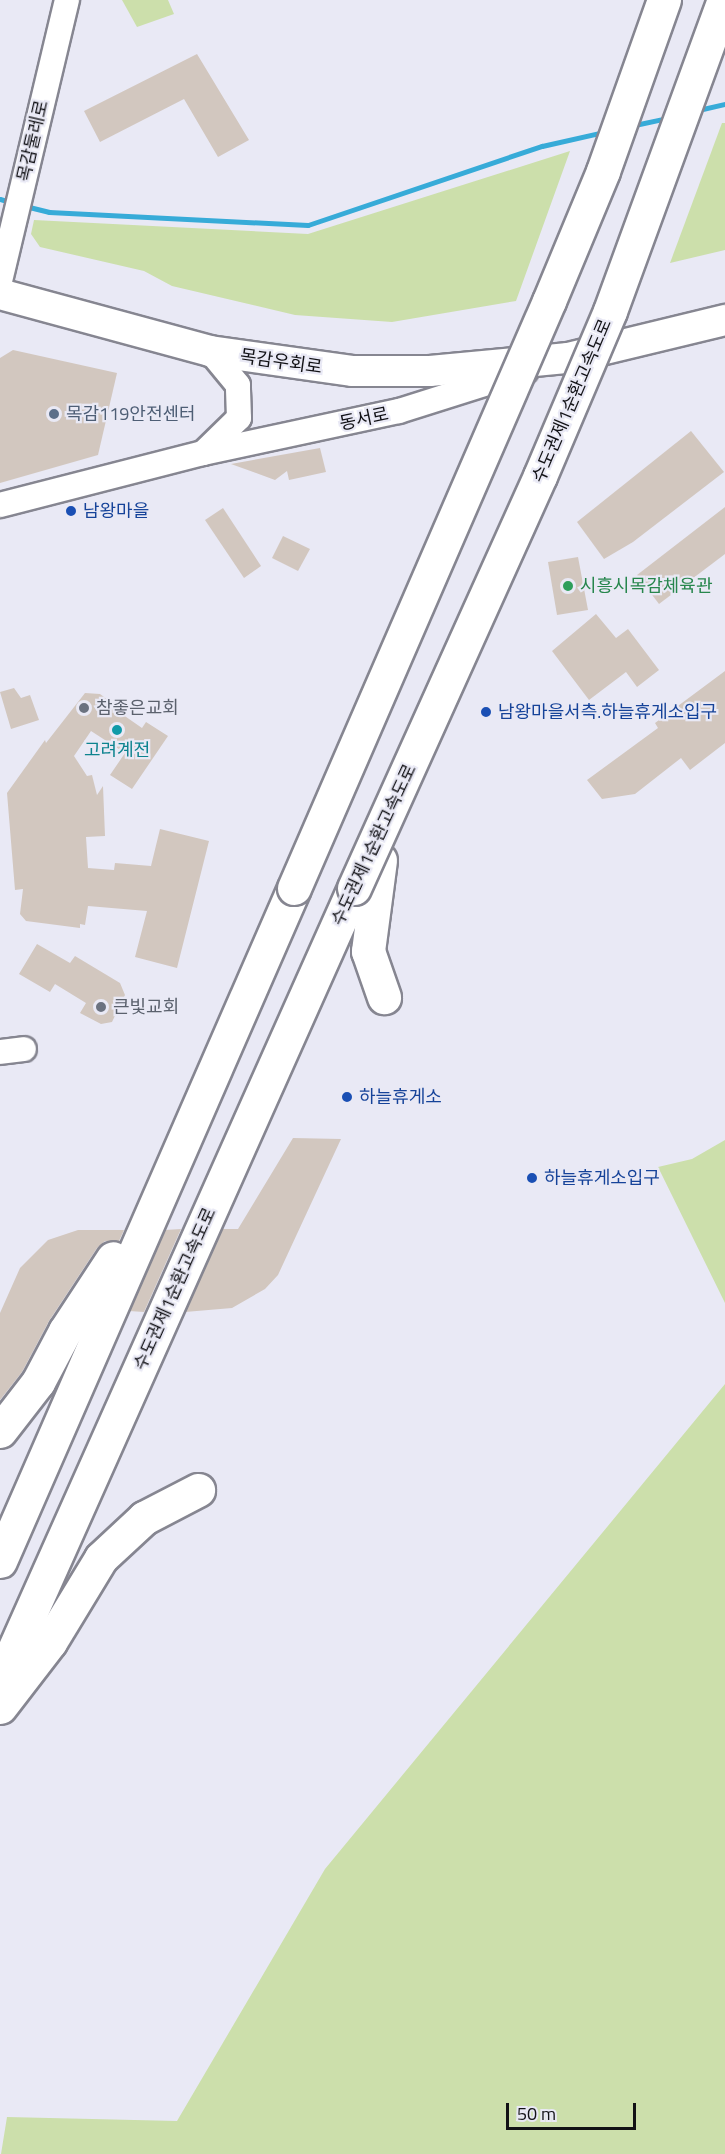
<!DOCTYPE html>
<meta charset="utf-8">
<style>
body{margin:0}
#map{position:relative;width:725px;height:2154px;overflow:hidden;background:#e9e9f5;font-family:"Titillium Web","Noto Sans KR",sans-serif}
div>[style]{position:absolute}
.green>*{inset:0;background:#ccdfab}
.stream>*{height:5px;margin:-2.5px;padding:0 2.5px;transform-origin:2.5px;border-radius:2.5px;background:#37abd8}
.building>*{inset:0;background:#d2c7bf}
.roads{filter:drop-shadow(2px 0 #868691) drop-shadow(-2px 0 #868691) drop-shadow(0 2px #868691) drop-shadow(0 -2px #868691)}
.minor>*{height:24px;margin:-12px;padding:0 12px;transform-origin:12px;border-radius:12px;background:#fff}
.major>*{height:30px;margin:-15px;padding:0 15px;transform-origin:15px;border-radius:15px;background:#fff}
.highway>*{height:33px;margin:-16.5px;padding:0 16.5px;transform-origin:16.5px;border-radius:16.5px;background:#fff}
.bridges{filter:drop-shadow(2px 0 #868691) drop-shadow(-2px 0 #868691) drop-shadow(0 2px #868691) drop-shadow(0 -2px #868691)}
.highway-bridge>*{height:33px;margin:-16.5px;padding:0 16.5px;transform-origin:16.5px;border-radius:16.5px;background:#fff}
.dots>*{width:16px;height:16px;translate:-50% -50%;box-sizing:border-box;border:3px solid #e9e9f5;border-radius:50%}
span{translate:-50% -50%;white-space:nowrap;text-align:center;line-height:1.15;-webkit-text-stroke:4.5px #e9e9f5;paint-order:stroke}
.street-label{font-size:18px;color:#121216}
.service-label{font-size:18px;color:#4e5e75}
.left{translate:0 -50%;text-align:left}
.transit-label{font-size:18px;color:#164399}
.leisure-label{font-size:18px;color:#27864d}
.worship-label{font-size:18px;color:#5b616d}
.culture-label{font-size:18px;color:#0d838f}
.scale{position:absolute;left:506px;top:2103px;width:130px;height:27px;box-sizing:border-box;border:3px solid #121216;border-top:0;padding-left:8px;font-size:18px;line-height:21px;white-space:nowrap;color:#121216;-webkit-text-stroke:4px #e9e9f5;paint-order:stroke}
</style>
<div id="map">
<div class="green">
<i style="clip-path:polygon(122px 0,168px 0,174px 14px,137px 27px)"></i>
<i style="clip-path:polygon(722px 123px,725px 123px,725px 250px,670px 263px)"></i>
<i style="clip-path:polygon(570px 151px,516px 301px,392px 322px,295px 315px,172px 286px,144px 271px,40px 247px,31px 234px,34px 220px,308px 234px)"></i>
<i style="clip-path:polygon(725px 1140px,725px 1303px,658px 1167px,692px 1159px)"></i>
<i style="clip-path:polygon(725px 1384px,725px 2154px,1px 2154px,7px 2117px,177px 2121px,325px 1869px)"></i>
</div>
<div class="stream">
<i style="left:694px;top:111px;width:32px;rotate:-13deg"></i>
<i style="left:630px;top:126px;width:39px;rotate:-12deg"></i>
<i style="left:0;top:199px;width:14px;rotate:17deg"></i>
<i style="left:25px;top:206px;width:25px;rotate:14deg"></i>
<i style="left:49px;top:212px;width:259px;rotate:2.9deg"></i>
<i style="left:308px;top:225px;width:247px;rotate:-18.7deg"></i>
<i style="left:542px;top:146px;width:64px;rotate:-12.7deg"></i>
</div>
<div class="building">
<i style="clip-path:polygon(197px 54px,249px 140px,218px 157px,184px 99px,100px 142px,84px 111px)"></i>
<i style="clip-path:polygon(13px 350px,117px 373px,98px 455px,0 483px,0 358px)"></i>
<i style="clip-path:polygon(691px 431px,724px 472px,633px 542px,604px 559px,577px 522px)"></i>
<i style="clip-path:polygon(320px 448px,326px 472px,289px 480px,287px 471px,275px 480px,231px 464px)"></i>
<i style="clip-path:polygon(725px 507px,725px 554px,659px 604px,637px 575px)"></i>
<i style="clip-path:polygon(223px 508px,261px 566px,244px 578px,205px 520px)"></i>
<i style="clip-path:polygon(283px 536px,310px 549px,298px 571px,272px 558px)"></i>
<i style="clip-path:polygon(578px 557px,588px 610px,557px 615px,548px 562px)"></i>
<i style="clip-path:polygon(596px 614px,616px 638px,628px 629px,659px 670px,637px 687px,626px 672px,589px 700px,552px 651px)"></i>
<i style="clip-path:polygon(725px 671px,725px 743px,690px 770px,681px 758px,635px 794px,602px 799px,587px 780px,658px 728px,655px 723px)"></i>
<i style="clip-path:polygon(14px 688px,21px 698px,30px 695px,39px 720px,11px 729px,0 692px)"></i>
<i style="clip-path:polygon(85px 693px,100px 694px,108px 700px,106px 703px,142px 728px,146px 722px,168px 736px,132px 789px,110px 775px,125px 753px,91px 731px,74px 756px,87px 776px,92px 775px,97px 795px,103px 786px,105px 836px,86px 837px,88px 868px,114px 870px,115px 863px,151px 866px,160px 829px,209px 841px,177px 968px,135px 957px,147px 911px,88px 906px,85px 925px,80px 924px,80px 928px,26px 921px,20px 914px,23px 889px,15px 890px,7px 793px,45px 740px,46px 743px)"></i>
<i style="clip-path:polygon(37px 944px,70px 963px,75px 956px,120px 983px,125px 995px,112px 1022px,101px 1024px,80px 1013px,86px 1003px,55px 984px,50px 992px,19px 974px)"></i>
<i style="clip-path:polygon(293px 1138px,341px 1139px,278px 1275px,265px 1289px,232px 1308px,185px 1312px,222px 1229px,238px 1229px)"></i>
<i style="clip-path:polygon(181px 1229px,144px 1312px,129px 1311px,165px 1230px)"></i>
<i style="clip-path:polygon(78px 1230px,124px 1230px,119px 1241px,105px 1241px,97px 1248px,49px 1321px,22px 1372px,0 1400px,0 1313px,20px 1268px,48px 1240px)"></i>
</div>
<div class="roads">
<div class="minor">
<i style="left:0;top:281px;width:289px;rotate:-76.6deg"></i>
<i style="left:203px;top:453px;width:50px;rotate:-44.2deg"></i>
<i style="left:239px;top:418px;width:33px;rotate:-92deg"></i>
<i style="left:238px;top:385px;width:44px;rotate:-129.5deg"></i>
<i style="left:0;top:505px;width:210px;rotate:-14.4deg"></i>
<i style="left:203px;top:453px;width:200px;rotate:-12.1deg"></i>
<i style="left:399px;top:411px;width:133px;rotate:-17.5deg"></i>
<i style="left:0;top:1052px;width:24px;rotate:-7deg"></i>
</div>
<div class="major">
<i style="left:0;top:294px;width:218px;rotate:15.2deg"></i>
<i style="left:210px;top:351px;width:143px;rotate:8deg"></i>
<i style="left:352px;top:371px;width:78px"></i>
<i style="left:430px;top:371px;width:139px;rotate:-5.4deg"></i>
<i style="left:568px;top:358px;width:162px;rotate:-13.6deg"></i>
</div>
<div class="highway">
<i style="left:380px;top:860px;width:92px;rotate:97.5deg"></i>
<i style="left:368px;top:951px;width:49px;rotate:70.8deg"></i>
<i style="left:0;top:1431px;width:62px;rotate:-52.2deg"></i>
<i style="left:38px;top:1382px;width:58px;rotate:-62.1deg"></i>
<i style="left:65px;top:1331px;width:87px;rotate:-56.7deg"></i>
<i style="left:0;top:1561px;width:734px;rotate:-66.4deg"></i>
<i style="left:0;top:1681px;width:868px;rotate:-65.94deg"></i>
<i style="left:0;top:1707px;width:82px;rotate:-52.4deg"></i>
<i style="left:50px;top:1642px;width:98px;rotate:-58.7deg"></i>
<i style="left:101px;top:1558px;width:59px;rotate:-42.9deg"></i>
<i style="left:144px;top:1518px;width:61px;rotate:-27.4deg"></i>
</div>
</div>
<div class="bridges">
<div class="highway-bridge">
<i style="left:294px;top:888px;width:640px;rotate:-66.52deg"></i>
<i style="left:549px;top:301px;width:141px;rotate:-67.4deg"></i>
<i style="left:603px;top:171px;width:182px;rotate:-70.4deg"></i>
<i style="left:354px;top:888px;width:452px;rotate:-65.7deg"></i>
<i style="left:540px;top:476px;width:179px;rotate:-67deg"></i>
<i style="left:610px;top:311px;width:331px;rotate:-69.9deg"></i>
</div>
</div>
<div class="dots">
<i style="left:54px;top:414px;background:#5c6f8a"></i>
<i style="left:71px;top:511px;background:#1a4fb4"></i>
<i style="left:568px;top:586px;background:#2e9e5b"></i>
<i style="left:84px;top:708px;background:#6b7280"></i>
<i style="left:486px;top:712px;background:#1a4fb4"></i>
<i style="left:117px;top:730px;background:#0f9aa8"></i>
<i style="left:101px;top:1007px;background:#6b7280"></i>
<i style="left:347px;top:1097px;background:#1a4fb4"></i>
<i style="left:532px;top:1178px;background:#1a4fb4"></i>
</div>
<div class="street-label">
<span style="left:33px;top:141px;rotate:-77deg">목감둘레로</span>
<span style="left:281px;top:362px;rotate:8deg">목감우회로</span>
<span style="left:572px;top:401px;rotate:-67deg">수도권제1순환고속도로</span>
<span style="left:364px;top:419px;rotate:-12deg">동서로</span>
<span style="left:374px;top:845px;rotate:-65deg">수도권제1순환고속도로</span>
<span style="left:175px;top:1289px;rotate:-66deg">수도권제1순환고속도로</span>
</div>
<div class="service-label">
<span class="left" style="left:66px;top:414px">목감119안전센터</span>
</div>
<div class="transit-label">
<span class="left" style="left:83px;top:511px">남왕마을</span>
<span class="left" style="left:498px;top:712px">남왕마을서측.하늘휴게소입구</span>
<span class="left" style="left:359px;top:1097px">하늘휴게소</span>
<span class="left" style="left:544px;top:1178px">하늘휴게소입구</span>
</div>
<div class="leisure-label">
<span class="left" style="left:580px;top:586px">시흥시목감체육관</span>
</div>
<div class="worship-label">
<span class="left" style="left:96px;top:708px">참좋은교회</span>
<span class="left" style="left:113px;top:1007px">큰빛교회</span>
</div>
<div class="culture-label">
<span style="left:117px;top:750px">고려계전</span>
</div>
<div class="scale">50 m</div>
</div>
